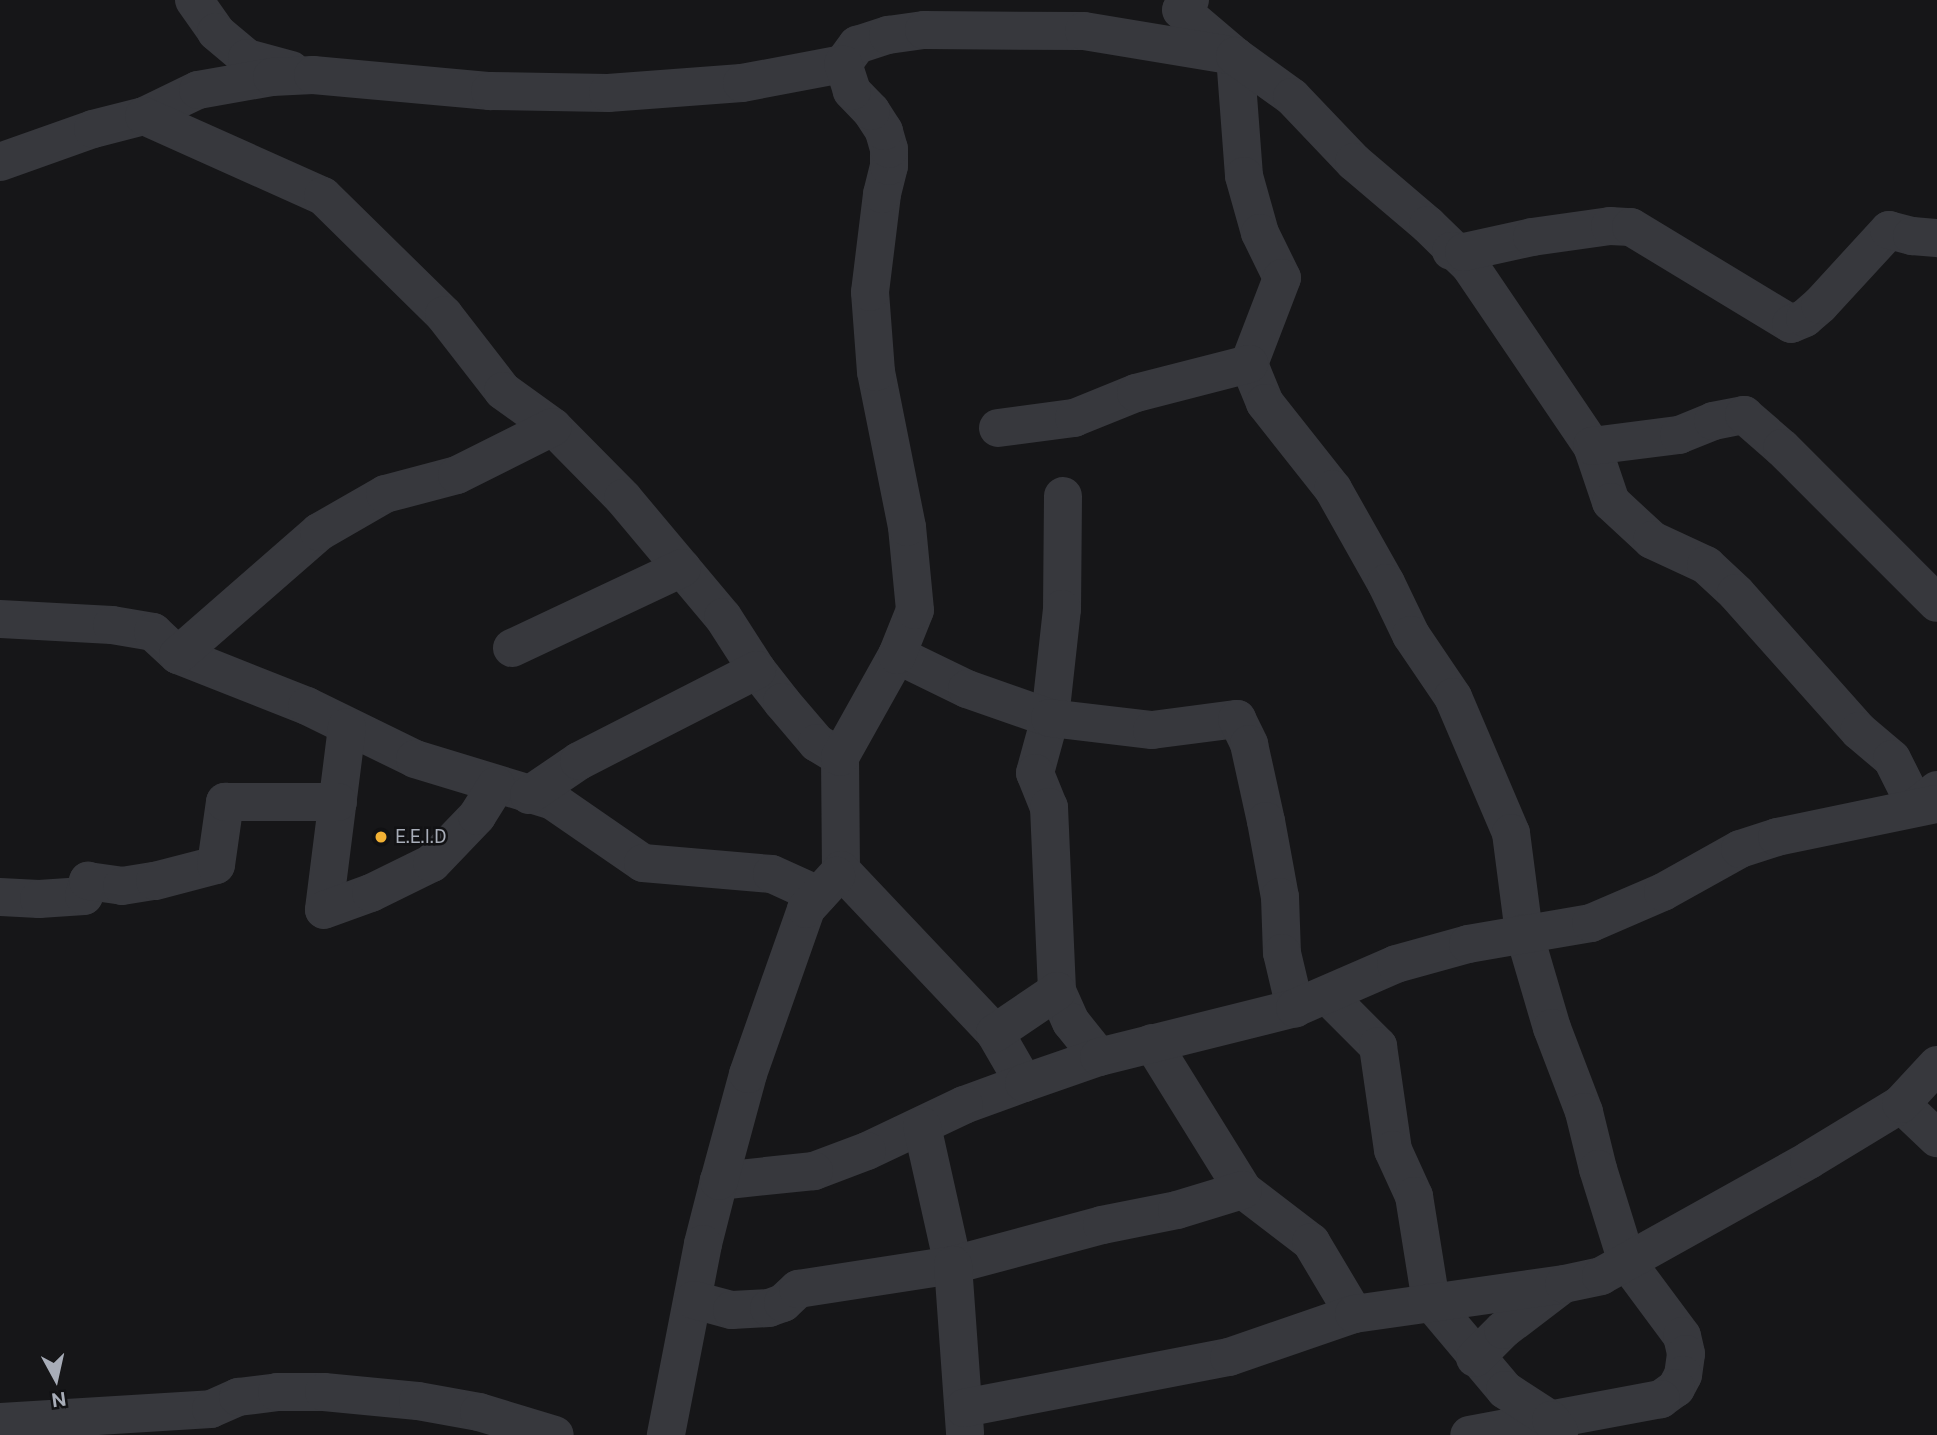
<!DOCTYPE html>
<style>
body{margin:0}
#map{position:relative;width:1937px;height:1435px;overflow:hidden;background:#161618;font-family:"Public Sans",sans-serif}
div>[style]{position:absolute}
.minor>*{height:38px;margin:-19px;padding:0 19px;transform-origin:19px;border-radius:19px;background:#37383d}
.dots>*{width:19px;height:19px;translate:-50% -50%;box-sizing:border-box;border:4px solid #111113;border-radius:50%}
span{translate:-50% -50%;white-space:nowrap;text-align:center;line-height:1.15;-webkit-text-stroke:5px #111113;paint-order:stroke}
.poi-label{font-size:18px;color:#a8adb8}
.left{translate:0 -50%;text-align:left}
.north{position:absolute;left:21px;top:1344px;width:70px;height:70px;-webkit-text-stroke:5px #111113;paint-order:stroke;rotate:172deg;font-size:19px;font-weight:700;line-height:28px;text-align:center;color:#a8adb8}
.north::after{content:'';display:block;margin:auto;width:24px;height:32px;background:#a8adb8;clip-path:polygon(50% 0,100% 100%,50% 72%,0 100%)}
</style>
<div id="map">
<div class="minor">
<i style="left:194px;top:0;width:39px;rotate:55deg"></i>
<i style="left:216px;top:32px;width:40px;rotate:40deg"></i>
<i style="left:247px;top:58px;width:46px;rotate:15.3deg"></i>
<i style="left:1190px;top:0;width:13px;rotate:132deg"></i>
<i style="left:1181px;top:10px;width:71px;rotate:40.4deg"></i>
<i style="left:1235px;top:56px;width:120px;rotate:85.7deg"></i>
<i style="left:1244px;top:176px;width:59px;rotate:74.3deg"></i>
<i style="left:1260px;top:233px;width:50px;rotate:63.9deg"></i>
<i style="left:1282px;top:278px;width:92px;rotate:111deg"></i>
<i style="left:1249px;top:364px;width:42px;rotate:67.7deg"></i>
<i style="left:1265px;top:403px;width:110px;rotate:51.7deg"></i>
<i style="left:1333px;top:489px;width:108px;rotate:60.6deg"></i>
<i style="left:1386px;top:583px;width:58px;rotate:64.3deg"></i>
<i style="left:1411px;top:635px;width:75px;rotate:55.9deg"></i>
<i style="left:1453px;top:697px;width:148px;rotate:66.9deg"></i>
<i style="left:1511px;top:833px;width:101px;rotate:82.6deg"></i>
<i style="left:1524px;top:933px;width:99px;rotate:73.6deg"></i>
<i style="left:1552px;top:1028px;width:90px;rotate:69.1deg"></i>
<i style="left:1584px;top:1112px;width:59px;rotate:76.2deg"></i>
<i style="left:1598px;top:1169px;width:97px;rotate:72.7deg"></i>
<i style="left:1627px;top:1262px;width:92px;rotate:53.4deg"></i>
<i style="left:1682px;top:1336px;width:18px;rotate:77deg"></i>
<i style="left:1686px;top:1354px;width:21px;rotate:98deg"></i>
<i style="left:1683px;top:1375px;width:15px;rotate:118deg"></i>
<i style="left:1676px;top:1388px;width:19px;rotate:144deg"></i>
<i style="left:1661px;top:1399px;width:195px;rotate:169.4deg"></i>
<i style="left:144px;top:116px;width:60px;rotate:-25.7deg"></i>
<i style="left:198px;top:90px;width:75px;rotate:-10deg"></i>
<i style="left:272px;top:77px;width:41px;rotate:-2.8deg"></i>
<i style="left:313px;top:75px;width:178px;rotate:5.2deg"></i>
<i style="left:490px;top:91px;width:118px;rotate:1deg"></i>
<i style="left:608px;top:93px;width:134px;rotate:-4.3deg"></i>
<i style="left:742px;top:83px;width:103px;rotate:-10.7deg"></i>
<i style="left:843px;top:64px;width:24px;rotate:-54deg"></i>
<i style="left:857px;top:45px;width:33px;rotate:-18deg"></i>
<i style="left:888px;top:35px;width:36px;rotate:-8deg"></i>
<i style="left:924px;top:30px;width:160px;rotate:0.4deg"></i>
<i style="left:1084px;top:31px;width:153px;rotate:9.4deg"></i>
<i style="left:1235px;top:56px;width:70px;rotate:35.7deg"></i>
<i style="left:1292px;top:97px;width:90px;rotate:46.4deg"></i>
<i style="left:1354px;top:162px;width:97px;rotate:40.4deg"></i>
<i style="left:1428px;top:225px;width:59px;rotate:44.3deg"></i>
<i style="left:1470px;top:266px;width:217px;rotate:55.9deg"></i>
<i style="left:1592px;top:446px;width:59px;rotate:71.3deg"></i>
<i style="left:1611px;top:502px;width:56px;rotate:42.8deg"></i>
<i style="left:1652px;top:540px;width:60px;rotate:24.8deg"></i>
<i style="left:1706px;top:565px;width:41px;rotate:43deg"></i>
<i style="left:1736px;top:593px;width:185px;rotate:48.3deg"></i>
<i style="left:1859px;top:731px;width:43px;rotate:40.3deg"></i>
<i style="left:1892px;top:759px;width:54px;rotate:63.4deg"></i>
<i style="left:1916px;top:807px;width:27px;rotate:-39deg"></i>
<i style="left:0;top:162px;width:99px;rotate:-19.5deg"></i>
<i style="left:93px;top:129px;width:53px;rotate:-14.3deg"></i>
<i style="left:144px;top:116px;width:196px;rotate:24.1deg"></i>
<i style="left:323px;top:196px;width:170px;rotate:44.5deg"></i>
<i style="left:444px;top:315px;width:96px;rotate:52.2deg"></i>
<i style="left:503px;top:391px;width:62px;rotate:35.8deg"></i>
<i style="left:553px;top:427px;width:100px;rotate:45.4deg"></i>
<i style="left:623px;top:498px;width:155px;rotate:50deg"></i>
<i style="left:723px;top:617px;width:63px;rotate:57.3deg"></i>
<i style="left:757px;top:670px;width:41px;rotate:52deg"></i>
<i style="left:782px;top:702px;width:54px;rotate:49.5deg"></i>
<i style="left:817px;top:743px;width:27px;rotate:31deg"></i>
<i style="left:840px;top:757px;width:113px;rotate:89.5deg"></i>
<i style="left:841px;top:870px;width:224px;rotate:46.6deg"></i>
<i style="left:995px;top:1033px;width:58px;rotate:59.9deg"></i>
<i style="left:1024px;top:1083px;width:64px;rotate:159.9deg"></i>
<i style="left:964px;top:1105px;width:107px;rotate:154.6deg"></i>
<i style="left:867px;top:1151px;width:57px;rotate:159.3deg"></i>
<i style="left:814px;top:1171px;width:96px;rotate:174deg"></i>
<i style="left:719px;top:1181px;width:65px;rotate:104.3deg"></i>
<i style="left:703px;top:1244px;width:195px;rotate:101deg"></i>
<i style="left:1451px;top:251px;width:13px;rotate:4deg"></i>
<i style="left:1464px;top:252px;width:70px;rotate:-12.4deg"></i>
<i style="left:1532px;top:237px;width:79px;rotate:-8deg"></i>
<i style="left:1610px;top:226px;width:21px;rotate:3deg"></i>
<i style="left:1631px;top:227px;width:187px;rotate:31.2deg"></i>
<i style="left:1791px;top:324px;width:15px;rotate:-23deg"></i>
<i style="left:1805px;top:318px;width:20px;rotate:-41deg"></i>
<i style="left:1820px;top:305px;width:102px;rotate:-47.4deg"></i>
<i style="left:1889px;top:230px;width:24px;rotate:15deg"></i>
<i style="left:1912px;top:236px;width:25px;rotate:5deg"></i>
<i style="left:998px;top:428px;width:77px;rotate:-7.5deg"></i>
<i style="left:1074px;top:418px;width:67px;rotate:-22deg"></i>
<i style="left:1136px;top:393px;width:117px;rotate:-14.4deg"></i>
<i style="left:1592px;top:446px;width:88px;rotate:-7.2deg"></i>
<i style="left:1679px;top:435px;width:37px;rotate:-22deg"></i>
<i style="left:1713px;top:421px;width:32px;rotate:-11deg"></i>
<i style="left:1744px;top:415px;width:50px;rotate:41deg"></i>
<i style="left:1782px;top:448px;width:219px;rotate:45deg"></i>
<i style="left:1063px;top:496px;width:113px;rotate:90.5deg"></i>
<i style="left:1062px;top:609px;width:110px;rotate:96.3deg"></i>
<i style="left:1050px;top:718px;width:57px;rotate:105.3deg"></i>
<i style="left:1035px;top:773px;width:37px;rotate:68deg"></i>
<i style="left:1049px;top:807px;width:184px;rotate:87.5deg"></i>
<i style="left:1057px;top:991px;width:34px;rotate:66deg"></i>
<i style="left:1071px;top:1022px;width:45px;rotate:51.3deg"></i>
<i style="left:0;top:619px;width:112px;rotate:3.1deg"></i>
<i style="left:112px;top:625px;width:42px;rotate:9.7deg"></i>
<i style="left:153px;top:632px;width:34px;rotate:43deg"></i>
<i style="left:178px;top:655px;width:139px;rotate:21.6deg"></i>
<i style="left:307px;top:706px;width:120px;rotate:26.1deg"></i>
<i style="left:415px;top:759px;width:144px;rotate:16.9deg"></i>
<i style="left:553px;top:801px;width:109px;rotate:34.6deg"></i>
<i style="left:643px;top:863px;width:129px;rotate:4.9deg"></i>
<i style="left:772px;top:874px;width:51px;rotate:24.5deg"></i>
<i style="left:512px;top:648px;width:188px;rotate:-25.2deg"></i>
<i style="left:178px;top:655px;width:187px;rotate:-41.1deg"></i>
<i style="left:319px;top:532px;width:76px;rotate:-29.9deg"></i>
<i style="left:385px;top:494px;width:74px;rotate:-14.8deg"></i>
<i style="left:457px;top:475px;width:107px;rotate:-26.6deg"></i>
<i style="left:897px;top:655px;width:78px;rotate:25.9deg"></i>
<i style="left:967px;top:689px;width:88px;rotate:19.3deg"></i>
<i style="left:1050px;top:718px;width:103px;rotate:6.7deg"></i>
<i style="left:1152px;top:730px;width:86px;rotate:-7.4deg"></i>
<i style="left:1237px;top:719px;width:28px;rotate:64deg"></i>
<i style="left:1249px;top:744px;width:79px;rotate:77.6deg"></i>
<i style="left:1266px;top:821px;width:77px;rotate:79.6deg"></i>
<i style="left:1280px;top:897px;width:56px;rotate:88deg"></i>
<i style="left:1282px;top:953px;width:57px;rotate:76.7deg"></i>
<i style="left:347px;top:727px;width:184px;rotate:97.2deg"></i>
<i style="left:324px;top:910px;width:50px;rotate:-19.9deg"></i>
<i style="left:371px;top:893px;width:68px;rotate:-26.2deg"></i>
<i style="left:432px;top:863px;width:65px;rotate:-46.2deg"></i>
<i style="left:477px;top:816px;width:36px;rotate:-58deg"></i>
<i style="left:840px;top:757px;width:117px;rotate:-60.8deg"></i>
<i style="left:897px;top:655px;width:48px;rotate:-68.2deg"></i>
<i style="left:915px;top:610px;width:83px;rotate:-95.5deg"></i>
<i style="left:907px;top:527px;width:158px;rotate:-101.3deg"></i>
<i style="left:876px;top:372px;width:80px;rotate:-94.3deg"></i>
<i style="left:870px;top:292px;width:99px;rotate:-83deg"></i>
<i style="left:882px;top:194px;width:29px;rotate:-76deg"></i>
<i style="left:889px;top:166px;width:17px;rotate:-90deg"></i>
<i style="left:889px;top:149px;width:19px;rotate:-106deg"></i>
<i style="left:884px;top:131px;width:24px;rotate:-123deg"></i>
<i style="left:871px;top:111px;width:28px;rotate:-134deg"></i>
<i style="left:852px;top:91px;width:28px;rotate:-108deg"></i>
<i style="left:529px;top:795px;width:60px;rotate:-34.2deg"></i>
<i style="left:579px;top:761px;width:200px;rotate:-27.1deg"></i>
<i style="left:0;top:897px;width:39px;rotate:3deg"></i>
<i style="left:39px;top:899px;width:45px;rotate:-3.8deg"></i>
<i style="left:84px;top:896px;width:16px;rotate:-75deg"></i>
<i style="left:88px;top:881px;width:34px;rotate:8deg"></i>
<i style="left:122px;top:886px;width:33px;rotate:-9deg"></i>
<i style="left:155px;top:881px;width:63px;rotate:-14.7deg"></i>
<i style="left:216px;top:865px;width:64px;rotate:-81.9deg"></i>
<i style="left:225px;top:802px;width:113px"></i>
<i style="left:1328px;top:996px;width:71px;rotate:45deg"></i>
<i style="left:1378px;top:1046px;width:105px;rotate:81.8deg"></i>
<i style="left:1393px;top:1150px;width:51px;rotate:65.5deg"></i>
<i style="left:1414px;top:1196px;width:107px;rotate:80.9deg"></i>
<i style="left:1431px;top:1302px;width:115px;rotate:49.9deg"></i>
<i style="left:1505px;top:1390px;width:55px;rotate:33.1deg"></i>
<i style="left:1551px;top:1420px;width:14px;rotate:54deg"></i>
<i style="left:995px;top:1033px;width:75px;rotate:-34.1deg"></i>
<i style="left:1152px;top:1043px;width:173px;rotate:58.2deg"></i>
<i style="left:1243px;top:1190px;width:86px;rotate:37.4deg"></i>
<i style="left:1311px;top:1242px;width:84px;rotate:59.2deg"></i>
<i style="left:1024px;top:1083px;width:79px;rotate:-19.1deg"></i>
<i style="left:1099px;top:1057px;width:202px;rotate:-14deg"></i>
<i style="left:1295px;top:1008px;width:110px;rotate:-23.5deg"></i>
<i style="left:1396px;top:964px;width:75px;rotate:-15.5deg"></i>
<i style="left:1468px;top:944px;width:125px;rotate:-9.7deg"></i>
<i style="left:1591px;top:923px;width:78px;rotate:-23.3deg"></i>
<i style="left:1663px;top:892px;width:88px;rotate:-29.2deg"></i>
<i style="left:1740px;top:849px;width:39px;rotate:-18deg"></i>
<i style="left:1777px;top:837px;width:163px;rotate:-11.7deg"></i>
<i style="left:1901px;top:1104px;width:50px;rotate:43.4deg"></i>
<i style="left:922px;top:1126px;width:142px;rotate:77.4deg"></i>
<i style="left:953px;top:1265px;width:154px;rotate:-15deg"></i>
<i style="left:1102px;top:1225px;width:76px;rotate:-11.3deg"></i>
<i style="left:1177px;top:1210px;width:69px;rotate:-16.9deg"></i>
<i style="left:719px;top:1181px;width:111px;rotate:-74.8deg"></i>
<i style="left:748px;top:1074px;width:175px;rotate:-70.6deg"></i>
<i style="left:806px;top:909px;width:45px;rotate:-47.7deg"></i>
<i style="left:694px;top:1300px;width:39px;rotate:15deg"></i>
<i style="left:732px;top:1310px;width:37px;rotate:-3deg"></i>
<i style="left:769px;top:1308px;width:15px;rotate:-20deg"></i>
<i style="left:783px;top:1303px;width:21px;rotate:-43deg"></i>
<i style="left:798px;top:1289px;width:157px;rotate:-8.8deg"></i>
<i style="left:953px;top:1265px;width:168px;rotate:85.9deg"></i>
<i style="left:1475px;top:1358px;width:40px;rotate:-45deg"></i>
<i style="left:1503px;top:1330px;width:74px;rotate:-37.3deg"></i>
<i style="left:964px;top:1408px;width:270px;rotate:-10.9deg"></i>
<i style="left:1229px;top:1357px;width:132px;rotate:-19deg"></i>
<i style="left:1354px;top:1314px;width:212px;rotate:-8.1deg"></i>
<i style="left:1564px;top:1284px;width:38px;rotate:-12deg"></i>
<i style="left:1601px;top:1276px;width:238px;rotate:-29.1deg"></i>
<i style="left:1809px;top:1160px;width:108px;rotate:-31.3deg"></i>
<i style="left:1901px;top:1104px;width:53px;rotate:-47.3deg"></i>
<i style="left:0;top:1422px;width:211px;rotate:-3.5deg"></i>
<i style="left:211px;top:1409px;width:30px;rotate:-24deg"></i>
<i style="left:238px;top:1397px;width:39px;rotate:-7deg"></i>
<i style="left:277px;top:1392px;width:47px"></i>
<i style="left:324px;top:1392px;width:94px;rotate:5.5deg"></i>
<i style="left:418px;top:1401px;width:62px;rotate:10.2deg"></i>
<i style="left:479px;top:1412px;width:79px;rotate:16.8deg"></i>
</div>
<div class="dots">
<i style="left:381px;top:837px;background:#f2b134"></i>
</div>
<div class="poi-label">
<span class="left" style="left:395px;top:837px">E.E.I.D</span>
</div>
<div class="north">N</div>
</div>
